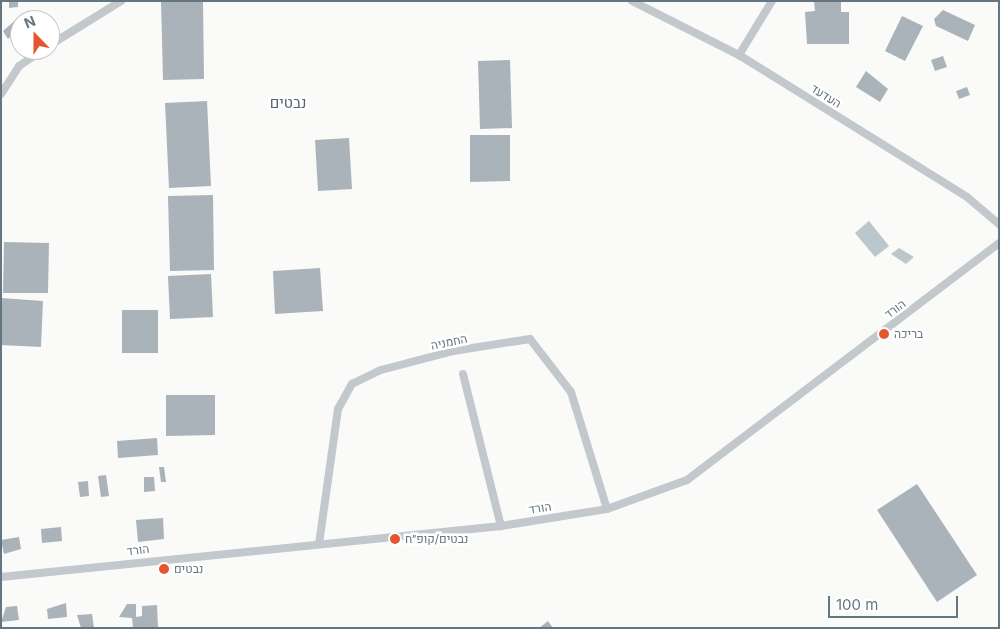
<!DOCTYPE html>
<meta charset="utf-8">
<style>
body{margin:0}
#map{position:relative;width:1000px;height:629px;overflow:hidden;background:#fafaf8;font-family:Inter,Heebo,sans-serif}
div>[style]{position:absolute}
.water>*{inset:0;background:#bbc7cb}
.building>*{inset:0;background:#aab3b9}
.street>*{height:8px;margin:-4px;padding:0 4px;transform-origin:4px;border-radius:4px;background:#c3c8cc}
.dots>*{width:14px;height:14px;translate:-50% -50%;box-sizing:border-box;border:2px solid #fff;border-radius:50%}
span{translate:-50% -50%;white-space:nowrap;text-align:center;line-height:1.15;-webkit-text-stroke:5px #fff;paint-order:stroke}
.street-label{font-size:12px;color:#657683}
.poi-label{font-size:12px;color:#657683}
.left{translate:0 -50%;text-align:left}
.quarter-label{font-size:15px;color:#57646e}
.frame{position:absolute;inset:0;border:2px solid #657683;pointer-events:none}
.north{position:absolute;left:10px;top:10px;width:50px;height:50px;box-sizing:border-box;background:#fff;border:1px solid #c1c8cd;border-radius:50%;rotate:338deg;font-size:14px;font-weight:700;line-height:20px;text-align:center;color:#657683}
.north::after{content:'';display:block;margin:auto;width:18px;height:22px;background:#e4572e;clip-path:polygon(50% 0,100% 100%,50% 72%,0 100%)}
.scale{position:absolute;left:828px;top:596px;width:130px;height:22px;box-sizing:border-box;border:2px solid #657683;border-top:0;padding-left:6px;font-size:15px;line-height:18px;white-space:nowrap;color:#657683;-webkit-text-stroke:4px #fff;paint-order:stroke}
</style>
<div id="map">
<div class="water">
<i style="clip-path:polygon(869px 221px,889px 246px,875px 257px,855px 233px)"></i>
<i style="clip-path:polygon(899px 248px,914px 257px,906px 264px,891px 254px)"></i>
</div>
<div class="building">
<i style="clip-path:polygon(9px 1px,18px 1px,18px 7px,9px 8px)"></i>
<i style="clip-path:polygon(161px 1px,203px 1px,204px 79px,163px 80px)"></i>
<i style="clip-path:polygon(814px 1px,841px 1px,841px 12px,849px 12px,849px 44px,807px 44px,805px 12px,815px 11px)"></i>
<i style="clip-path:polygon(943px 10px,975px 25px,968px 41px,936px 26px,934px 19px)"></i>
<i style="clip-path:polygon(902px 16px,923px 26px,905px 61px,885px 51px)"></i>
<i style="clip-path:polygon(18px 18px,20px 28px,8px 39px,3px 31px)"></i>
<i style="clip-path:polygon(943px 56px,947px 67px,935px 71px,931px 60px)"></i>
<i style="clip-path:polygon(510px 60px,512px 128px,480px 129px,478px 61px)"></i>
<i style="clip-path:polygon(866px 71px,888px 89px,880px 102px,856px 87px)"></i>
<i style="clip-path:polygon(967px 87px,970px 95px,959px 99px,956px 91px)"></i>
<i style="clip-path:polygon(207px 101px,211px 186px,169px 188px,165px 103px)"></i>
<i style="clip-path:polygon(470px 135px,510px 135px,510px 181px,470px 182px)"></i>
<i style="clip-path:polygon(349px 138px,352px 189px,318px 191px,315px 140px)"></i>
<i style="clip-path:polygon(213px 195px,214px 270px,170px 271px,168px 196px)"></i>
<i style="clip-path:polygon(4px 242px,49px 243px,48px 293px,3px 293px)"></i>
<i style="clip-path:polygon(320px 268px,323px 311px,275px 314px,273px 271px)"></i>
<i style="clip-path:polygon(211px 274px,213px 317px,170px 319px,168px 276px)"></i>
<i style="clip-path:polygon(1px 298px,43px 301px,41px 347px,1px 345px)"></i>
<i style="clip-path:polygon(122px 310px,158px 310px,158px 353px,122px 353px)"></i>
<i style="clip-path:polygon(166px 395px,215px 395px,215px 435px,166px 436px)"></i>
<i style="clip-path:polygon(157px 438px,158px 455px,118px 458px,117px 441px)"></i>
<i style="clip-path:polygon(159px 467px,164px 467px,166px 482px,161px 482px)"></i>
<i style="clip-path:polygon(106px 475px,109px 496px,101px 497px,98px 476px)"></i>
<i style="clip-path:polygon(144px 477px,154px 477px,155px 491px,144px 492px)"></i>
<i style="clip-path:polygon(88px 481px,89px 496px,80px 497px,78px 482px)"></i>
<i style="clip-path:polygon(917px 484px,977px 575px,937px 602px,877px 510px)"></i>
<i style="clip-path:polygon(163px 518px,164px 539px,138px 542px,136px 520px)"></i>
<i style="clip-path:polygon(61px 527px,62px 541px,42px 543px,41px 529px)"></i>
<i style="clip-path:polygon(19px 537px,21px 549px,4px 554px,1px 540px)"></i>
<i style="clip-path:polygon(66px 603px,67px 617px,48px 619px,47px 609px)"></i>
<i style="clip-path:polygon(127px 604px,136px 604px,136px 617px,142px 616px,142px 606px,157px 605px,158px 628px,133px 628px,132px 618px,119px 617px)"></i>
<i style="clip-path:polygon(17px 606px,19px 620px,1px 622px,6px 607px)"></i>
<i style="clip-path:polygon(92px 614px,94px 628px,81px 628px,77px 615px)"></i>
<i style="clip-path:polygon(548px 621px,553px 628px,539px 628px)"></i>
</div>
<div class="street">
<i style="left:632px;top:1px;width:120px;rotate:26.8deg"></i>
<i style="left:739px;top:55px;width:269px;rotate:31.9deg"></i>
<i style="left:967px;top:197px;width:42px;rotate:40.2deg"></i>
<i style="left:50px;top:45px;width:84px;rotate:-31.8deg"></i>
<i style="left:739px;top:55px;width:63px;rotate:-58.6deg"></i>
<i style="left:1px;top:94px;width:33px;rotate:-57deg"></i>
<i style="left:19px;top:66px;width:29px;rotate:-34deg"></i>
<i style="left:463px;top:374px;width:157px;rotate:76deg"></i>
<i style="left:319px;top:544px;width:136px;rotate:-82deg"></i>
<i style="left:338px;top:409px;width:29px;rotate:-61deg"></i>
<i style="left:352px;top:384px;width:32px;rotate:-26deg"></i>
<i style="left:381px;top:370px;width:74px;rotate:-14.8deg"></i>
<i style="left:453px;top:351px;width:78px;rotate:-8.9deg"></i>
<i style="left:530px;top:339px;width:67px;rotate:52.3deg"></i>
<i style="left:571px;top:392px;width:122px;rotate:72.9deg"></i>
<i style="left:1px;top:577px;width:503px;rotate:-5.82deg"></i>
<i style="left:501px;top:526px;width:107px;rotate:-9.1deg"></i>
<i style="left:607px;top:509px;width:85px;rotate:-19.9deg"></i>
<i style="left:687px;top:480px;width:392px;rotate:-37.2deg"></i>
</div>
<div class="dots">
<i style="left:884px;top:334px;background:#e4572e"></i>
<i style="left:395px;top:539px;background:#e4572e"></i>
<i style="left:164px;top:569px;background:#e4572e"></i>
</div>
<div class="street-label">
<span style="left:826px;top:96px;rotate:32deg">העדעד</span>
<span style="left:895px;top:309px;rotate:-37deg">הורד</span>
<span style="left:449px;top:342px;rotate:-12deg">החמניה</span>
<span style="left:540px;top:508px;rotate:-9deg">הורד</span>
<span style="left:138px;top:550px;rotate:-7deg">הורד</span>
</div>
<div class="poi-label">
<span class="left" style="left:894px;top:334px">בריכה</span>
<span class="left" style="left:405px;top:539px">נבטים/קופ״ח</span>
<span class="left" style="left:174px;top:569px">נבטים</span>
</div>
<div class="quarter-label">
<span style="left:288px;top:103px">נבטים</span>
</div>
<div class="frame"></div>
<div class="north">N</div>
<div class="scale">100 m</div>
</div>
